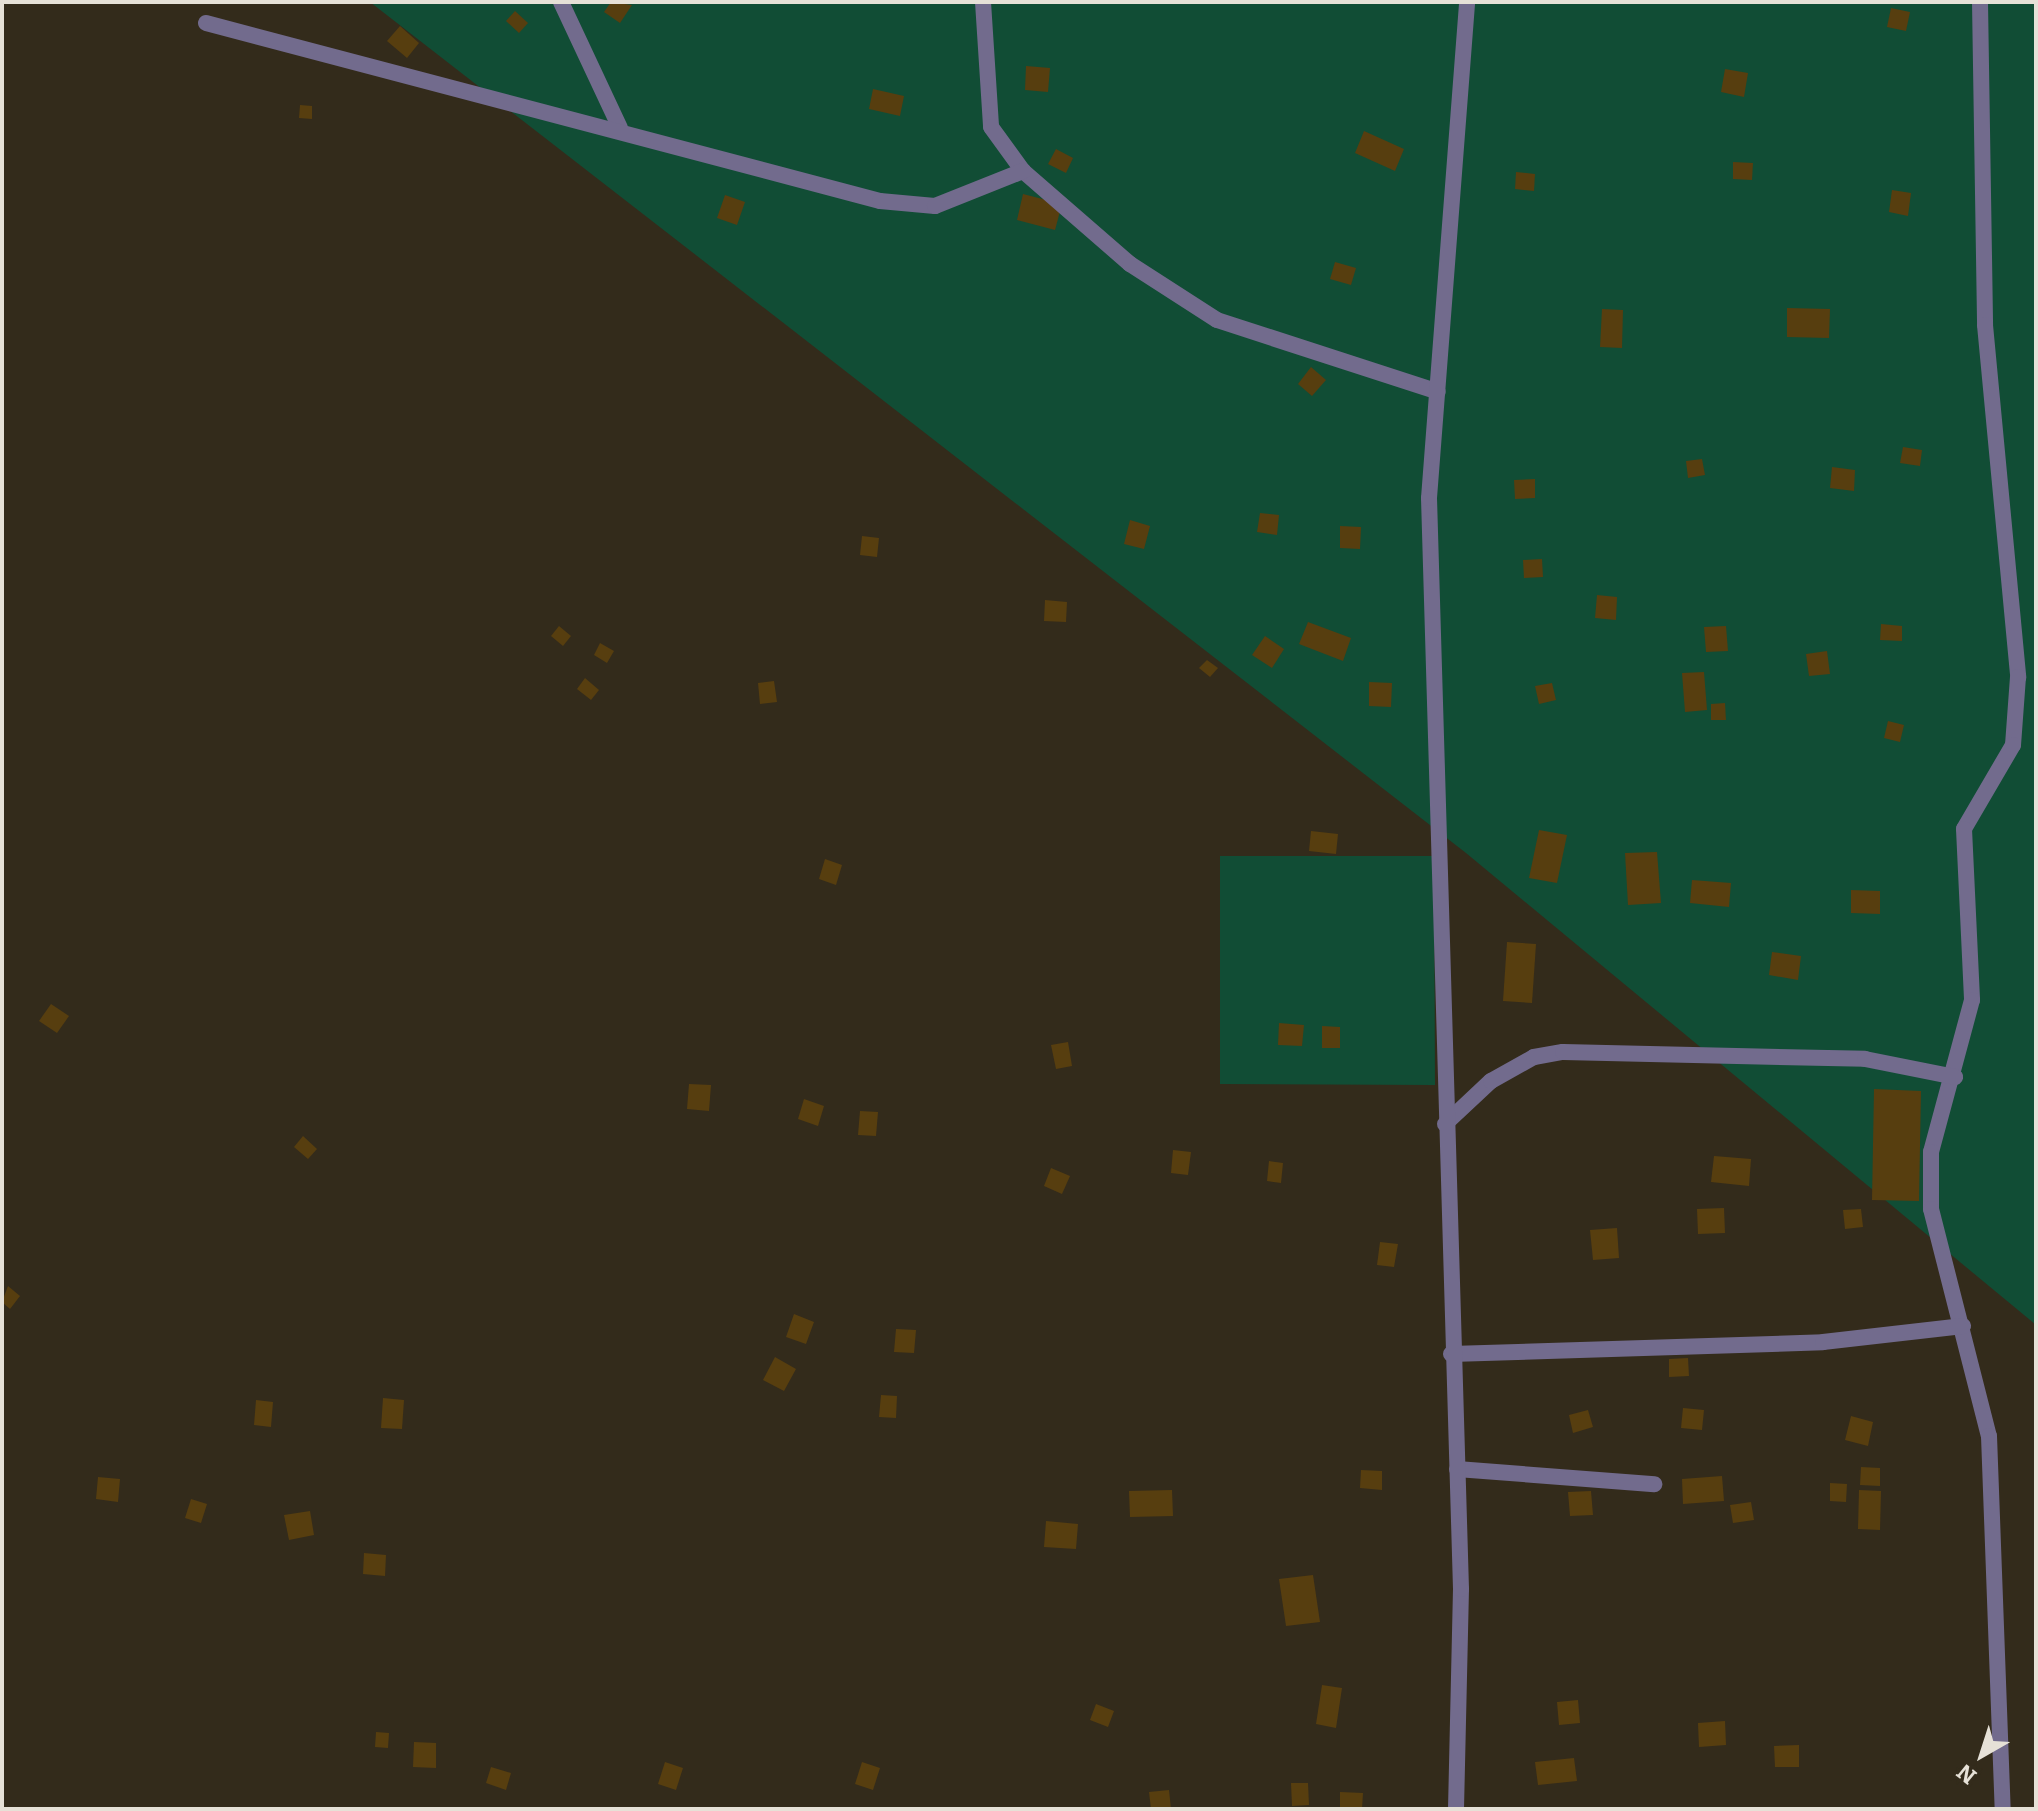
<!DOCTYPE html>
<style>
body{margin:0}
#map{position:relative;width:2038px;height:1811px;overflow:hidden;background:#332b1b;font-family:Bitter,serif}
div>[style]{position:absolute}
.green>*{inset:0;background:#114d35}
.building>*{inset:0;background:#573e0f}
.minor>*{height:16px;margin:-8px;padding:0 8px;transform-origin:8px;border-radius:8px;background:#726b8d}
span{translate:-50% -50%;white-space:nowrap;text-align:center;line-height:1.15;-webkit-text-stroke:6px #332b1b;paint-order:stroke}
.frame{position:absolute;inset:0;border:4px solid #e6e1d7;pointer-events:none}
.north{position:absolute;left:1942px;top:1715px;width:80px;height:80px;-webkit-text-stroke:6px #332b1b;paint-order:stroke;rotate:219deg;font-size:22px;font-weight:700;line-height:32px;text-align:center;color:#e6e1d7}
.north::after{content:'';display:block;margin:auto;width:28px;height:36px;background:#e6e1d7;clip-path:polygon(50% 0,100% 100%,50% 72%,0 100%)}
</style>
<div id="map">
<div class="green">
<i style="clip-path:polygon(370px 2px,2036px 2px,2036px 1325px,1466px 853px)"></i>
<i style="clip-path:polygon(1220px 856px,1434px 856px,1435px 1085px,1220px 1084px)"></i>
</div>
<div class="building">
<i style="clip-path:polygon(611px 2px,632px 5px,620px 23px,604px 12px)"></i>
<i style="clip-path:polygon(1891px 8px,1910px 12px,1906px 31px,1887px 27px)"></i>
<i style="clip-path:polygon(515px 11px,528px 23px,519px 33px,506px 21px)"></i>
<i style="clip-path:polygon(400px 26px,419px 43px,407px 58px,387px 41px)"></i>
<i style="clip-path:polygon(1026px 66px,1050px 68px,1048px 92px,1025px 90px)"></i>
<i style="clip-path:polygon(1725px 69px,1748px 73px,1744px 97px,1721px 92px)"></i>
<i style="clip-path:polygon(873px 89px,904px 96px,900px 116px,869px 109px)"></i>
<i style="clip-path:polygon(300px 105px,312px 106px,312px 119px,299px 118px)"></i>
<i style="clip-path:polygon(1364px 131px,1404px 149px,1395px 171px,1355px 153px)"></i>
<i style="clip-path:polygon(1056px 149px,1073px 158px,1066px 173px,1048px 164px)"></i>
<i style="clip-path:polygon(1733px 162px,1753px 163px,1752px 180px,1733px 179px)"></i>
<i style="clip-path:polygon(1516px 172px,1535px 174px,1534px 191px,1515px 189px)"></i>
<i style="clip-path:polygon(1892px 190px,1911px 193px,1908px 216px,1889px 212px)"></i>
<i style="clip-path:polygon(1023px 194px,1062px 204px,1055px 230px,1017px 220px)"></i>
<i style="clip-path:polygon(725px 195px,745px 202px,737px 225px,717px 218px)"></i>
<i style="clip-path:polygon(1335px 262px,1356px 268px,1351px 285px,1330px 279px)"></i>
<i style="clip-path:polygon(1787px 308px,1830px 309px,1829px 338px,1787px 337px)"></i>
<i style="clip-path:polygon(1602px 309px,1623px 310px,1622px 348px,1600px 347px)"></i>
<i style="clip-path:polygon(1311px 367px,1326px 380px,1312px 396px,1298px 384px)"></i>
<i style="clip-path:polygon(1903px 447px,1922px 450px,1920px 466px,1900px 463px)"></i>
<i style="clip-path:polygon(1702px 459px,1705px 475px,1688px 478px,1686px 461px)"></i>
<i style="clip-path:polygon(1832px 467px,1855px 470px,1854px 491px,1830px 488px)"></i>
<i style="clip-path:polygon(1535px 479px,1535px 498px,1515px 499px,1514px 480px)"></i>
<i style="clip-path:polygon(1260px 513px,1279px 515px,1277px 535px,1257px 532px)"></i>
<i style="clip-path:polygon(1130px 520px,1150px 526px,1144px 549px,1124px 544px)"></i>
<i style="clip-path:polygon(1340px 526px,1361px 527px,1360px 549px,1340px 548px)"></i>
<i style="clip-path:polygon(862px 536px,879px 538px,877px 557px,860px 555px)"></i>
<i style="clip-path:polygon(1542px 559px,1543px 577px,1524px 578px,1523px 560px)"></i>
<i style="clip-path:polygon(1597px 595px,1617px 597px,1616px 620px,1595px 618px)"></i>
<i style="clip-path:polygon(1045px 600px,1067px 602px,1066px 622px,1044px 621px)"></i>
<i style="clip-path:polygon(1308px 622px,1351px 638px,1343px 661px,1299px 644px)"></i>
<i style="clip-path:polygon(1881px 624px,1902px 626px,1902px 641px,1880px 640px)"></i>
<i style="clip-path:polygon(559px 626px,571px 636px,563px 646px,551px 636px)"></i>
<i style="clip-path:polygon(1726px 626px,1728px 651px,1706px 652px,1704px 627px)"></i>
<i style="clip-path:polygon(1265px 636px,1284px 649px,1272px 668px,1252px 655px)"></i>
<i style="clip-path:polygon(600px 643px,614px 651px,607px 663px,594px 655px)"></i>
<i style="clip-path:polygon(1827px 651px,1830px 674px,1809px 676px,1806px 654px)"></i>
<i style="clip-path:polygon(1207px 660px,1218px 668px,1210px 677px,1199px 668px)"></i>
<i style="clip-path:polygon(1704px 672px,1707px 710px,1685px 712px,1682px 673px)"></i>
<i style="clip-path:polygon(585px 678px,599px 690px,591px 700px,577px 689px)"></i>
<i style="clip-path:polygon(774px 681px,777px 702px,760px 704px,758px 683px)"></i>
<i style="clip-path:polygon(1369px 682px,1392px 683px,1391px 707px,1369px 706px)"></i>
<i style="clip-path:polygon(1552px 683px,1556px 700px,1539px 704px,1535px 686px)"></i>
<i style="clip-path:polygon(1725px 703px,1726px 720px,1711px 720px,1711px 704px)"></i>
<i style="clip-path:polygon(1888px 721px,1904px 725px,1900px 742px,1884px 738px)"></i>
<i style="clip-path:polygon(1539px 830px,1567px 835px,1557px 883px,1529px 878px)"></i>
<i style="clip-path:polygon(1311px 831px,1338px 834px,1336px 854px,1309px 851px)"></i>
<i style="clip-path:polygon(1657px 852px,1661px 903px,1628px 905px,1625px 853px)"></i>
<i style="clip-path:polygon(825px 859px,842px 865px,836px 885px,819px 879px)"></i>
<i style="clip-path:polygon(1692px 880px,1731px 883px,1729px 907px,1690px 903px)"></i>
<i style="clip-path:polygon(1851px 890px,1880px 891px,1880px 914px,1851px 913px)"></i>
<i style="clip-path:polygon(1507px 942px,1536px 944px,1532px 1003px,1503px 1001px)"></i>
<i style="clip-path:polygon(1772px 952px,1801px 956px,1798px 980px,1769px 975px)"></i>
<i style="clip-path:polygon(51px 1004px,69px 1016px,57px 1033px,39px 1021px)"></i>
<i style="clip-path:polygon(1279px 1023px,1304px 1025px,1302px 1046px,1278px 1045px)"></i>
<i style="clip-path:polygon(1322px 1026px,1340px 1027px,1340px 1048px,1322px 1048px)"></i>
<i style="clip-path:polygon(1068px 1042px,1072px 1066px,1056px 1069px,1051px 1045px)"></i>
<i style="clip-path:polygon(689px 1084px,711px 1085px,709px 1111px,687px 1109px)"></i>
<i style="clip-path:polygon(1874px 1089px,1921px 1091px,1919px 1201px,1872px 1200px)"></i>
<i style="clip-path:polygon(804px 1099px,824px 1106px,818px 1126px,798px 1119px)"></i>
<i style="clip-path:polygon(860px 1111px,878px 1112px,876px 1136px,858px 1135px)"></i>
<i style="clip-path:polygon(303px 1136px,317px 1149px,308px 1159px,294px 1147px)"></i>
<i style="clip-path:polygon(1173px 1150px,1191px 1152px,1188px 1175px,1171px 1173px)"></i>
<i style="clip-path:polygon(1714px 1156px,1751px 1159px,1749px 1186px,1711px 1182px)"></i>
<i style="clip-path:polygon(1269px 1161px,1283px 1163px,1281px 1183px,1267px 1181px)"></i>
<i style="clip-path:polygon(1051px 1168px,1070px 1176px,1062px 1194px,1044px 1186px)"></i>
<i style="clip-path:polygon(1724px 1208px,1725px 1233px,1698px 1234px,1697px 1209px)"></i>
<i style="clip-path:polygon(1861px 1209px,1863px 1227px,1845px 1229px,1843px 1210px)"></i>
<i style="clip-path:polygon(1617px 1228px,1619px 1258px,1593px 1260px,1590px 1230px)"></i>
<i style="clip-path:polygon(1380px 1242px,1398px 1244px,1394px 1267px,1377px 1265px)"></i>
<i style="clip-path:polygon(8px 1286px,20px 1296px,10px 1309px,2px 1302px)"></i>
<i style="clip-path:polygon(794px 1314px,814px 1322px,806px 1344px,786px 1337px)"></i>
<i style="clip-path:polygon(896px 1329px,916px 1330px,914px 1353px,894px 1352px)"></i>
<i style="clip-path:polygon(775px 1357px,796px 1369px,784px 1391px,763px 1380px)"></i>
<i style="clip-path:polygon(1688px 1358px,1689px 1376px,1669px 1377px,1669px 1359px)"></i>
<i style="clip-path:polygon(881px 1395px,897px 1396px,896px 1418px,879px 1417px)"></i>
<i style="clip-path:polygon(383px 1398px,404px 1400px,402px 1429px,381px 1428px)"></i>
<i style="clip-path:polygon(256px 1400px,273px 1402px,271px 1427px,254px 1425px)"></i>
<i style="clip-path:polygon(1683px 1408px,1704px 1410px,1702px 1430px,1681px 1428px)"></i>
<i style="clip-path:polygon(1588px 1410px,1593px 1427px,1573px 1433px,1569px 1415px)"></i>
<i style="clip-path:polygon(1851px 1416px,1873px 1422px,1868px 1446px,1845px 1440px)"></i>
<i style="clip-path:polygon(1861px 1467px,1880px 1468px,1880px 1486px,1860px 1485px)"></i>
<i style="clip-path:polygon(1361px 1470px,1382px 1471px,1382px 1490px,1360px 1488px)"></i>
<i style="clip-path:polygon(1722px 1476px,1724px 1501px,1683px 1504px,1682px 1479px)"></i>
<i style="clip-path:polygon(98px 1477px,120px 1479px,118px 1502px,96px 1499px)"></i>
<i style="clip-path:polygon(1830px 1483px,1847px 1484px,1846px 1502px,1830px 1501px)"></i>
<i style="clip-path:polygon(1172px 1490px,1173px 1516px,1130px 1517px,1129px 1491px)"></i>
<i style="clip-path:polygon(1859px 1490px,1881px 1491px,1880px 1530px,1858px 1529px)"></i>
<i style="clip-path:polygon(1591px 1491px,1593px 1515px,1570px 1516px,1568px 1492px)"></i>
<i style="clip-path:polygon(191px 1499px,207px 1504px,201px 1523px,185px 1518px)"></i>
<i style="clip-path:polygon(1751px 1502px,1754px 1520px,1733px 1523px,1730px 1505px)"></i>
<i style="clip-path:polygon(310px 1511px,314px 1535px,289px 1540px,284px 1515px)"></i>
<i style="clip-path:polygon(1046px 1521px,1078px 1524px,1076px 1549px,1044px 1547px)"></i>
<i style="clip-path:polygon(364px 1553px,386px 1555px,385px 1576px,363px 1574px)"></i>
<i style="clip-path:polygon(1313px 1575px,1320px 1622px,1286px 1626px,1279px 1579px)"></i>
<i style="clip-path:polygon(1322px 1685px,1342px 1688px,1336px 1728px,1316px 1724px)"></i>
<i style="clip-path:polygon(1578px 1700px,1580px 1723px,1559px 1725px,1557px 1702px)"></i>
<i style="clip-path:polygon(1096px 1704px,1114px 1711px,1108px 1727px,1090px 1720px)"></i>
<i style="clip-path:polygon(1725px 1721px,1726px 1745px,1699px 1747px,1698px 1723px)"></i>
<i style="clip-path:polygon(376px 1732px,389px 1733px,388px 1748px,375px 1747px)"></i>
<i style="clip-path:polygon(414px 1742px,436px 1743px,436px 1768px,413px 1767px)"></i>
<i style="clip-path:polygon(1799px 1745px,1799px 1767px,1775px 1767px,1774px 1746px)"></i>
<i style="clip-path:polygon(1574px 1758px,1577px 1781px,1538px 1785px,1535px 1762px)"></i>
<i style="clip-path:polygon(665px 1762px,683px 1768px,676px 1790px,658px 1784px)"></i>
<i style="clip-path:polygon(862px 1762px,880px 1768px,873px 1790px,855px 1784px)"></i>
<i style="clip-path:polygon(491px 1767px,511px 1773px,506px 1790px,486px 1783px)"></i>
<i style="clip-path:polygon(1291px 1783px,1308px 1783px,1309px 1805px,1292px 1806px)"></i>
<i style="clip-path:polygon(1169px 1790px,1171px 1809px,1151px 1809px,1149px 1792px)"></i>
<i style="clip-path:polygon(1340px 1792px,1363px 1793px,1362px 1809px,1340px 1809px)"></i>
</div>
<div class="minor">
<i style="left:561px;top:2px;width:139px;rotate:64.9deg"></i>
<i style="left:983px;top:2px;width:125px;rotate:86.3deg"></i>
<i style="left:991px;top:127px;width:54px;rotate:54deg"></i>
<i style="left:1023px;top:171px;width:142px;rotate:41deg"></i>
<i style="left:1130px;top:264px;width:103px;rotate:32.8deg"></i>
<i style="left:1217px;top:320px;width:232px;rotate:18deg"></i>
<i style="left:1980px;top:2px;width:323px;rotate:89.1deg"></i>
<i style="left:1985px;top:325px;width:354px;rotate:84.6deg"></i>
<i style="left:2018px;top:677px;width:68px;rotate:94.2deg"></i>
<i style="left:2013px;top:745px;width:97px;rotate:120.3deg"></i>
<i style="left:1964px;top:829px;width:171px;rotate:87.3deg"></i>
<i style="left:1972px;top:1000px;width:157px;rotate:105.1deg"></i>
<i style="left:1931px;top:1152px;width:57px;rotate:90deg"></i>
<i style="left:1931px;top:1209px;width:234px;rotate:75.7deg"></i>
<i style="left:1989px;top:1436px;width:373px;rotate:87.9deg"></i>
<i style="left:206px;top:23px;width:697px;rotate:14.79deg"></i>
<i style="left:880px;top:201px;width:55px;rotate:5.2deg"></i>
<i style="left:935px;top:206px;width:95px;rotate:-21.7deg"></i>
<i style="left:1445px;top:1124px;width:63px;rotate:-43.1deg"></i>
<i style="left:1491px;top:1081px;width:49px;rotate:-29.2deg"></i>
<i style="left:1534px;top:1057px;width:29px;rotate:-10deg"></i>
<i style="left:1563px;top:1052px;width:302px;rotate:1.3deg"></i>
<i style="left:1865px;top:1059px;width:92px;rotate:11.3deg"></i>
<i style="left:1451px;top:1354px;width:372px;rotate:-1.8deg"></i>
<i style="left:1823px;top:1342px;width:141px;rotate:-6.5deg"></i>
<i style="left:1457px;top:1469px;width:198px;rotate:4.4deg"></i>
<i style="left:1456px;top:1809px;width:220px;rotate:-88.7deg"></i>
<i style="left:1461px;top:1589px;width:1091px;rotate:-91.68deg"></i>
<i style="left:1429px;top:498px;width:497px;rotate:-85.6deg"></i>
</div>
<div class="frame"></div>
<div class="north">N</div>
</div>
